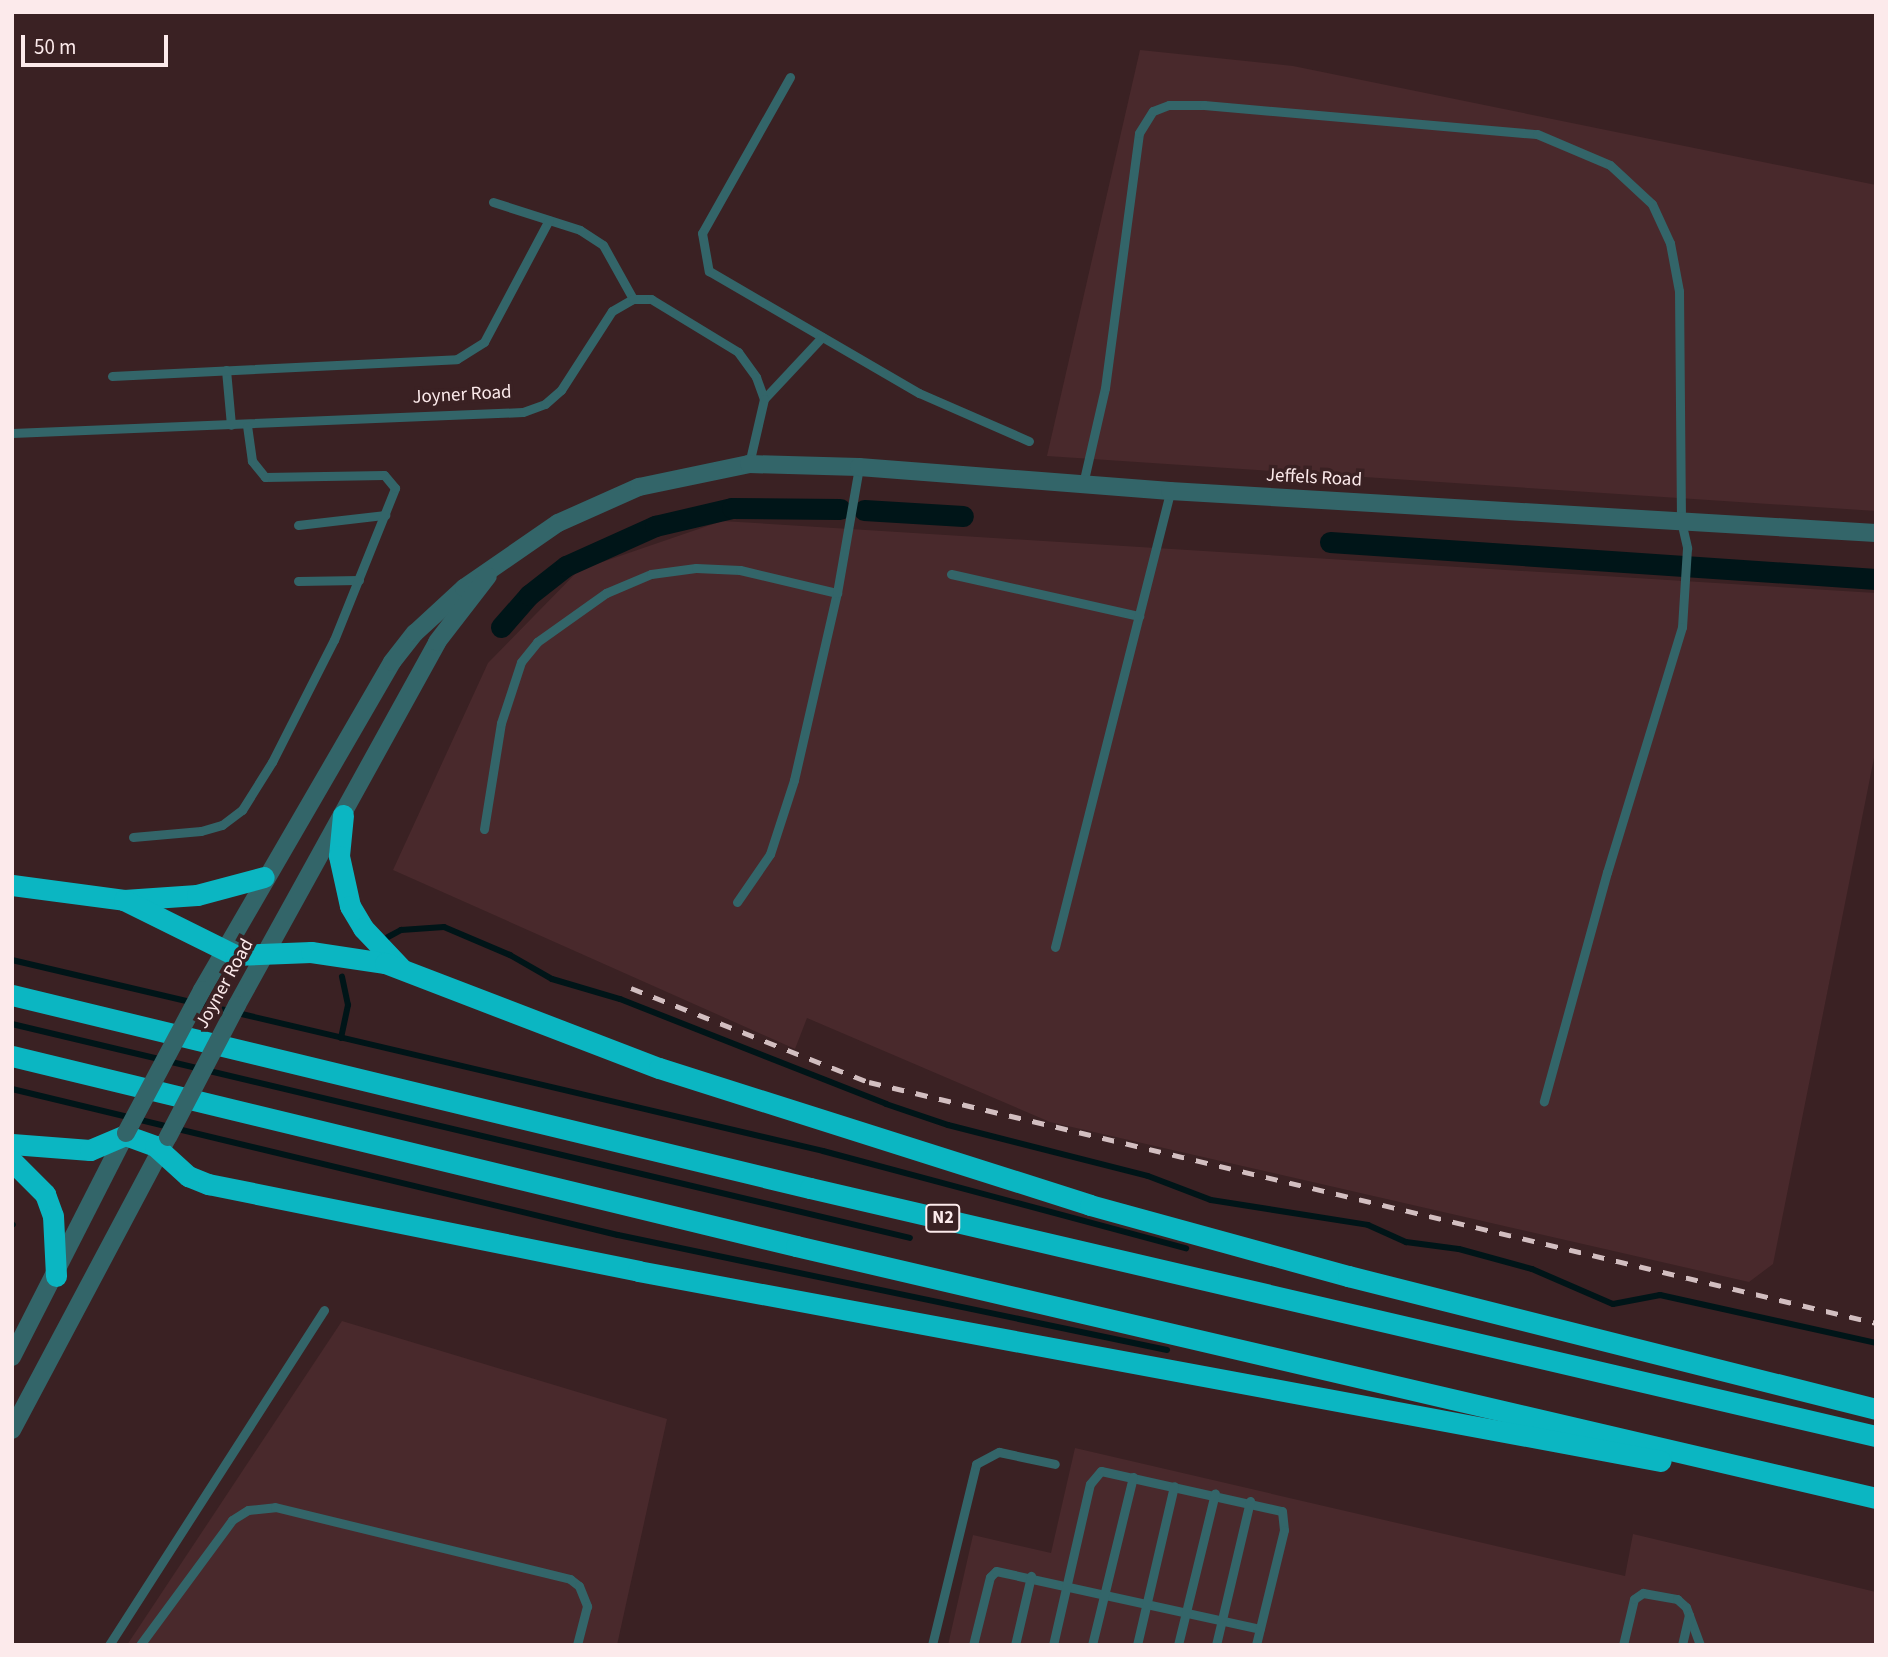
<!DOCTYPE html>
<style>
body{margin:0}
#map{position:relative;width:1888px;height:1657px;overflow:hidden;background:#3a2123;font-family:"Source Sans 3",sans-serif}
div>[style]{position:absolute}
.built>*{inset:0;background:#49292c}
.stream>*{height:6px;margin:-3px;padding:0 3px;transform-origin:3px;border-radius:3px;background:#001518}
.canal>*{height:21px;margin:-10.5px;padding:0 10.5px;transform-origin:10.5px;border-radius:10.5px;background:#001518}
.lane>*{height:9px;margin:-4.5px;padding:0 4.5px;transform-origin:4.5px;border-radius:4.5px;background:#336569}
.street>*{height:18px;margin:-9px;padding:0 9px;transform-origin:9px;border-radius:9px;background:#336569}
.highway>*{height:21px;margin:-10.5px;padding:0 10.5px;transform-origin:10.5px;border-radius:10.5px;background:#0bb6c2}
.rail>*{height:5px;margin-top:-2.5px;transform-origin:0;background:repeating-linear-gradient(90deg,#d2bec0 0 12px,transparent 0 24px)}
.street-bridge>*{height:18px;margin:-9px;padding:0 9px;transform-origin:9px;border-radius:9px;background:#336569}
span{translate:-50% -50%;white-space:nowrap;text-align:center;line-height:1.15;-webkit-text-stroke:7px #3a2123;paint-order:stroke}
.shield-label span{padding:2px 5px;background:#3a2123;border:2px solid;border-radius:5px;-webkit-text-stroke-width:0}
.shield-label{font-size:18px;color:#fceaeb;font-weight:700}
.street-label{font-size:19px;color:#fceaeb}
.frame{position:absolute;inset:0;border:14px solid #fceaeb;pointer-events:none}
.scale{position:absolute;left:21px;top:35px;width:147px;height:32px;box-sizing:border-box;border:4px solid #fceaeb;border-top:0;padding-left:9px;font-size:21px;line-height:24px;white-space:nowrap;color:#fceaeb;-webkit-text-stroke:5px #3a2123;paint-order:stroke}
</style>
<div id="map">
<div class="built">
<i style="clip-path:polygon(1140px 50px,1293px 66px,1876px 185px,1876px 511px,1047px 456px)"></i>
<i style="clip-path:polygon(722px 521px,1876px 593px,1876px 748px,1773px 1264px,1749px 1282px,1050px 1122px,807px 1018px,795px 1049px,393px 870px,488px 663px,579px 570px)"></i>
<i style="clip-path:polygon(342px 1321px,667px 1419px,617px 1645px,127px 1645px)"></i>
<i style="clip-path:polygon(1075px 1448px,1625px 1576px,1633px 1534px,1876px 1592px,1876px 1645px,948px 1645px,973px 1535px,1051px 1553px)"></i>
</div>
<div class="stream">
<i style="left:388px;top:937px;width:15px;rotate:-28deg"></i>
<i style="left:401px;top:930px;width:43px;rotate:-4deg"></i>
<i style="left:444px;top:927px;width:72px;rotate:23deg"></i>
<i style="left:510px;top:955px;width:48px;rotate:29.7deg"></i>
<i style="left:552px;top:979px;width:71px;rotate:16.4deg"></i>
<i style="left:620px;top:999px;width:286px;rotate:21.5deg"></i>
<i style="left:886px;top:1104px;width:65px;rotate:18.7deg"></i>
<i style="left:948px;top:1125px;width:206px;rotate:14.3deg"></i>
<i style="left:1148px;top:1176px;width:67px;rotate:20.9deg"></i>
<i style="left:1211px;top:1200px;width:159px;rotate:9deg"></i>
<i style="left:1368px;top:1225px;width:42px;rotate:24.1deg"></i>
<i style="left:1406px;top:1242px;width:53px;rotate:7.5deg"></i>
<i style="left:1459px;top:1249px;width:76px;rotate:15.3deg"></i>
<i style="left:1532px;top:1269px;width:88px;rotate:23.4deg"></i>
<i style="left:1613px;top:1304px;width:48px;rotate:-10.8deg"></i>
<i style="left:1660px;top:1295px;width:221px;rotate:12.5deg"></i>
<i style="left:12px;top:960px;width:833px;rotate:13.25deg"></i>
<i style="left:823px;top:1151px;width:376px;rotate:15deg"></i>
<i style="left:12px;top:1024px;width:923px;rotate:13.4deg"></i>
<i style="left:341px;top:1038px;width:34px;rotate:-78deg"></i>
<i style="left:348px;top:1005px;width:29px;rotate:-102deg"></i>
<i style="left:12px;top:1089px;width:623px;rotate:13.55deg"></i>
<i style="left:618px;top:1235px;width:561px;rotate:11.83deg"></i>
<i style="left:12px;top:1224px;width:1px;rotate:45deg"></i>
</div>
<div class="canal">
<i style="left:864px;top:510px;width:99px;rotate:3.5deg"></i>
<i style="left:1330px;top:542px;width:547px;rotate:3.88deg"></i>
<i style="left:501px;top:627px;width:43px;rotate:-48.8deg"></i>
<i style="left:529px;top:595px;width:47px;rotate:-38.1deg"></i>
<i style="left:566px;top:566px;width:98px;rotate:-24.2deg"></i>
<i style="left:655px;top:526px;width:79px;rotate:-13.2deg"></i>
<i style="left:732px;top:508px;width:108px;rotate:0.5deg"></i>
</div>
<div class="lane">
<i style="left:790px;top:77px;width:179px;rotate:119.4deg"></i>
<i style="left:702px;top:233px;width:39px;rotate:80deg"></i>
<i style="left:709px;top:271px;width:243px;rotate:30.2deg"></i>
<i style="left:919px;top:393px;width:120px;rotate:23.6deg"></i>
<i style="left:493px;top:202px;width:91px;rotate:17.8deg"></i>
<i style="left:580px;top:230px;width:27px;rotate:33deg"></i>
<i style="left:603px;top:245px;width:62px;rotate:60.9deg"></i>
<i style="left:226px;top:370px;width:55px;rotate:84.8deg"></i>
<i style="left:112px;top:376px;width:345px;rotate:-2.8deg"></i>
<i style="left:457px;top:359px;width:32px;rotate:-32deg"></i>
<i style="left:484px;top:342px;width:138px;rotate:-62deg"></i>
<i style="left:764px;top:399px;width:85px;rotate:-46.9deg"></i>
<i style="left:12px;top:433px;width:511px;rotate:-2.35deg"></i>
<i style="left:523px;top:412px;width:23px;rotate:-20deg"></i>
<i style="left:545px;top:404px;width:21px;rotate:-41deg"></i>
<i style="left:561px;top:390px;width:94px;rotate:-57.2deg"></i>
<i style="left:612px;top:311px;width:24px;rotate:-30deg"></i>
<i style="left:633px;top:299px;width:18px"></i>
<i style="left:651px;top:299px;width:102px;rotate:31.3deg"></i>
<i style="left:738px;top:352px;width:31px;rotate:54deg"></i>
<i style="left:756px;top:377px;width:23px;rotate:70deg"></i>
<i style="left:764px;top:399px;width:67px;rotate:103deg"></i>
<i style="left:1083px;top:484px;width:98px;rotate:-77.1deg"></i>
<i style="left:1105px;top:388px;width:257px;rotate:-82.4deg"></i>
<i style="left:1139px;top:133px;width:26px;rotate:-58deg"></i>
<i style="left:1153px;top:111px;width:17px;rotate:-21deg"></i>
<i style="left:1169px;top:105px;width:35px"></i>
<i style="left:1204px;top:105px;width:334px;rotate:5deg"></i>
<i style="left:1537px;top:134px;width:79px;rotate:23deg"></i>
<i style="left:1610px;top:165px;width:57px;rotate:42.9deg"></i>
<i style="left:1652px;top:204px;width:43px;rotate:65.2deg"></i>
<i style="left:1670px;top:243px;width:49px;rotate:79.4deg"></i>
<i style="left:1679px;top:291px;width:230px;rotate:89.5deg"></i>
<i style="left:1681px;top:521px;width:28px;rotate:77deg"></i>
<i style="left:1687px;top:548px;width:79px;rotate:93.6deg"></i>
<i style="left:1682px;top:627px;width:256px;rotate:107deg"></i>
<i style="left:1607px;top:872px;width:238px;rotate:105.4deg"></i>
<i style="left:298px;top:525px;width:88px;rotate:-6.6deg"></i>
<i style="left:951px;top:574px;width:193px;rotate:12.6deg"></i>
<i style="left:298px;top:581px;width:61px;rotate:-0.9deg"></i>
<i style="left:484px;top:829px;width:107px;rotate:-80.9deg"></i>
<i style="left:501px;top:723px;width:64px;rotate:-71.8deg"></i>
<i style="left:521px;top:662px;width:26px;rotate:-51deg"></i>
<i style="left:537px;top:642px;width:85px;rotate:-35.4deg"></i>
<i style="left:606px;top:593px;width:49px;rotate:-22.9deg"></i>
<i style="left:651px;top:574px;width:45px;rotate:-7.6deg"></i>
<i style="left:696px;top:568px;width:44px;rotate:2.6deg"></i>
<i style="left:740px;top:570px;width:100px;rotate:13.3deg"></i>
<i style="left:133px;top:837px;width:68px;rotate:-5deg"></i>
<i style="left:201px;top:831px;width:22px;rotate:-16deg"></i>
<i style="left:222px;top:825px;width:25px;rotate:-37deg"></i>
<i style="left:242px;top:810px;width:57px;rotate:-58deg"></i>
<i style="left:272px;top:762px;width:137px;rotate:-63.1deg"></i>
<i style="left:334px;top:640px;width:164px;rotate:-68.1deg"></i>
<i style="left:395px;top:488px;width:17px;rotate:-130deg"></i>
<i style="left:384px;top:475px;width:119px;rotate:179deg"></i>
<i style="left:265px;top:477px;width:21px;rotate:-129deg"></i>
<i style="left:252px;top:461px;width:35px;rotate:-98deg"></i>
<i style="left:737px;top:902px;width:58px;rotate:-55.5deg"></i>
<i style="left:770px;top:854px;width:78px;rotate:-72deg"></i>
<i style="left:794px;top:780px;width:192px;rotate:-77.1deg"></i>
<i style="left:837px;top:593px;width:128px;rotate:-80.1deg"></i>
<i style="left:1055px;top:947px;width:470px;rotate:-75.8deg"></i>
<i style="left:109px;top:1645px;width:398px;rotate:-57.3deg"></i>
<i style="left:140px;top:1645px;width:155px;rotate:-53.6deg"></i>
<i style="left:232px;top:1520px;width:19px;rotate:-32deg"></i>
<i style="left:248px;top:1510px;width:27px;rotate:-6deg"></i>
<i style="left:275px;top:1507px;width:304px;rotate:13.7deg"></i>
<i style="left:570px;top:1579px;width:11px;rotate:38deg"></i>
<i style="left:579px;top:1586px;width:22px;rotate:68deg"></i>
<i style="left:587px;top:1606px;width:40px;rotate:104.4deg"></i>
<i style="left:932px;top:1645px;width:186px;rotate:-76.3deg"></i>
<i style="left:976px;top:1464px;width:26px;rotate:-28deg"></i>
<i style="left:999px;top:1452px;width:57px;rotate:12.1deg"></i>
<i style="left:973px;top:1645px;width:70px;rotate:-76deg"></i>
<i style="left:990px;top:1577px;width:8px;rotate:-45deg"></i>
<i style="left:996px;top:1571px;width:270px;rotate:12.4deg"></i>
<i style="left:1015px;top:1645px;width:71px;rotate:-76.9deg"></i>
<i style="left:1053px;top:1645px;width:165px;rotate:-77.1deg"></i>
<i style="left:1090px;top:1484px;width:17px;rotate:-50deg"></i>
<i style="left:1101px;top:1471px;width:185px;rotate:12.5deg"></i>
<i style="left:1282px;top:1511px;width:19px;rotate:84deg"></i>
<i style="left:1284px;top:1530px;width:118px;rotate:103.7deg"></i>
<i style="left:1092px;top:1645px;width:173px;rotate:-76.3deg"></i>
<i style="left:1137px;top:1645px;width:163px;rotate:-76.9deg"></i>
<i style="left:1178px;top:1645px;width:156px;rotate:-76.3deg"></i>
<i style="left:1216px;top:1645px;width:148px;rotate:-76.7deg"></i>
<i style="left:1623px;top:1645px;width:47px;rotate:-76.6deg"></i>
<i style="left:1634px;top:1599px;width:11px;rotate:-34deg"></i>
<i style="left:1643px;top:1593px;width:35px;rotate:10deg"></i>
<i style="left:1677px;top:1599px;width:12px;rotate:42deg"></i>
<i style="left:1686px;top:1607px;width:40px;rotate:69.8deg"></i>
<i style="left:1682px;top:1645px;width:31px;rotate:-77deg"></i>
</div>
<div class="street">
<i style="left:202px;top:990px;width:379px;rotate:-59.9deg"></i>
<i style="left:392px;top:662px;width:37px;rotate:-52deg"></i>
<i style="left:415px;top:633px;width:67px;rotate:-42.6deg"></i>
<i style="left:464px;top:588px;width:114px;rotate:-34.7deg"></i>
<i style="left:558px;top:523px;width:89px;rotate:-24deg"></i>
<i style="left:639px;top:487px;width:112px;rotate:-11.8deg"></i>
<i style="left:749px;top:464px;width:110px;rotate:1.6deg"></i>
<i style="left:859px;top:467px;width:312px;rotate:4.4deg"></i>
<i style="left:1170px;top:491px;width:707px;rotate:3.4deg"></i>
<i style="left:237px;top:1005px;width:414px;rotate:-61.1deg"></i>
<i style="left:437px;top:642px;width:83px;rotate:-52.3deg"></i>
<i style="left:12px;top:1357px;width:251px;rotate:-63deg"></i>
<i style="left:12px;top:1430px;width:328px;rotate:-62deg"></i>
</div>
<div class="highway">
<i style="left:343px;top:815px;width:41px;rotate:95.6deg"></i>
<i style="left:339px;top:856px;width:51px;rotate:77.6deg"></i>
<i style="left:350px;top:906px;width:26px;rotate:59deg"></i>
<i style="left:363px;top:928px;width:55px;rotate:46.5deg"></i>
<i style="left:12px;top:885px;width:113px;rotate:7.6deg"></i>
<i style="left:124px;top:900px;width:73px;rotate:-3.9deg"></i>
<i style="left:197px;top:895px;width:69px;rotate:-15deg"></i>
<i style="left:124px;top:900px;width:124px;rotate:26.4deg"></i>
<i style="left:235px;top:955px;width:76px;rotate:-2.3deg"></i>
<i style="left:311px;top:952px;width:75px;rotate:8.5deg"></i>
<i style="left:385px;top:963px;width:293px;rotate:21deg"></i>
<i style="left:659px;top:1068px;width:452px;rotate:17.6deg"></i>
<i style="left:1090px;top:1205px;width:268px;rotate:15.4deg"></i>
<i style="left:1348px;top:1276px;width:544px;rotate:14.14deg"></i>
<i style="left:12px;top:995px;width:821px;rotate:13.6deg"></i>
<i style="left:810px;top:1188px;width:1094px;rotate:13.1deg"></i>
<i style="left:12px;top:1056px;width:807px;rotate:13.62deg"></i>
<i style="left:796px;top:1246px;width:1109px;rotate:13.13deg"></i>
<i style="left:12px;top:1144px;width:78px;rotate:4.4deg"></i>
<i style="left:90px;top:1150px;width:38px;rotate:-23deg"></i>
<i style="left:125px;top:1135px;width:32px;rotate:20deg"></i>
<i style="left:155px;top:1146px;width:45px;rotate:42.3deg"></i>
<i style="left:188px;top:1176px;width:22px;rotate:22deg"></i>
<i style="left:208px;top:1184px;width:439px;rotate:11.4deg"></i>
<i style="left:638px;top:1271px;width:1040px;rotate:10.52deg"></i>
<i style="left:12px;top:1161px;width:47px;rotate:45deg"></i>
<i style="left:45px;top:1194px;width:23px;rotate:70deg"></i>
<i style="left:53px;top:1216px;width:60px;rotate:87.1deg"></i>
</div>
<div class="rail">
<i style="left:631px;top:988px;width:256px;rotate:21.6deg"></i>
<i style="left:869px;top:1082px;width:1035px;rotate:13.46deg"></i>
</div>
<div class="street-bridge">
<i style="left:126px;top:1133px;width:162px;rotate:-62deg"></i>
<i style="left:168px;top:1137px;width:149px;rotate:-62.4deg"></i>
</div>
<div class="shield-label">
<span style="left:943px;top:1218px">N2</span>
</div>
<div class="street-label">
<span style="left:462px;top:395px;rotate:-3deg">Joyner Road</span>
<span style="left:1314px;top:478px;rotate:3deg">Jeffels Road</span>
<span style="left:225px;top:984px;rotate:-61deg">Joyner Road</span>
</div>
<div class="frame"></div>
<div class="scale">50 m</div>
</div>
